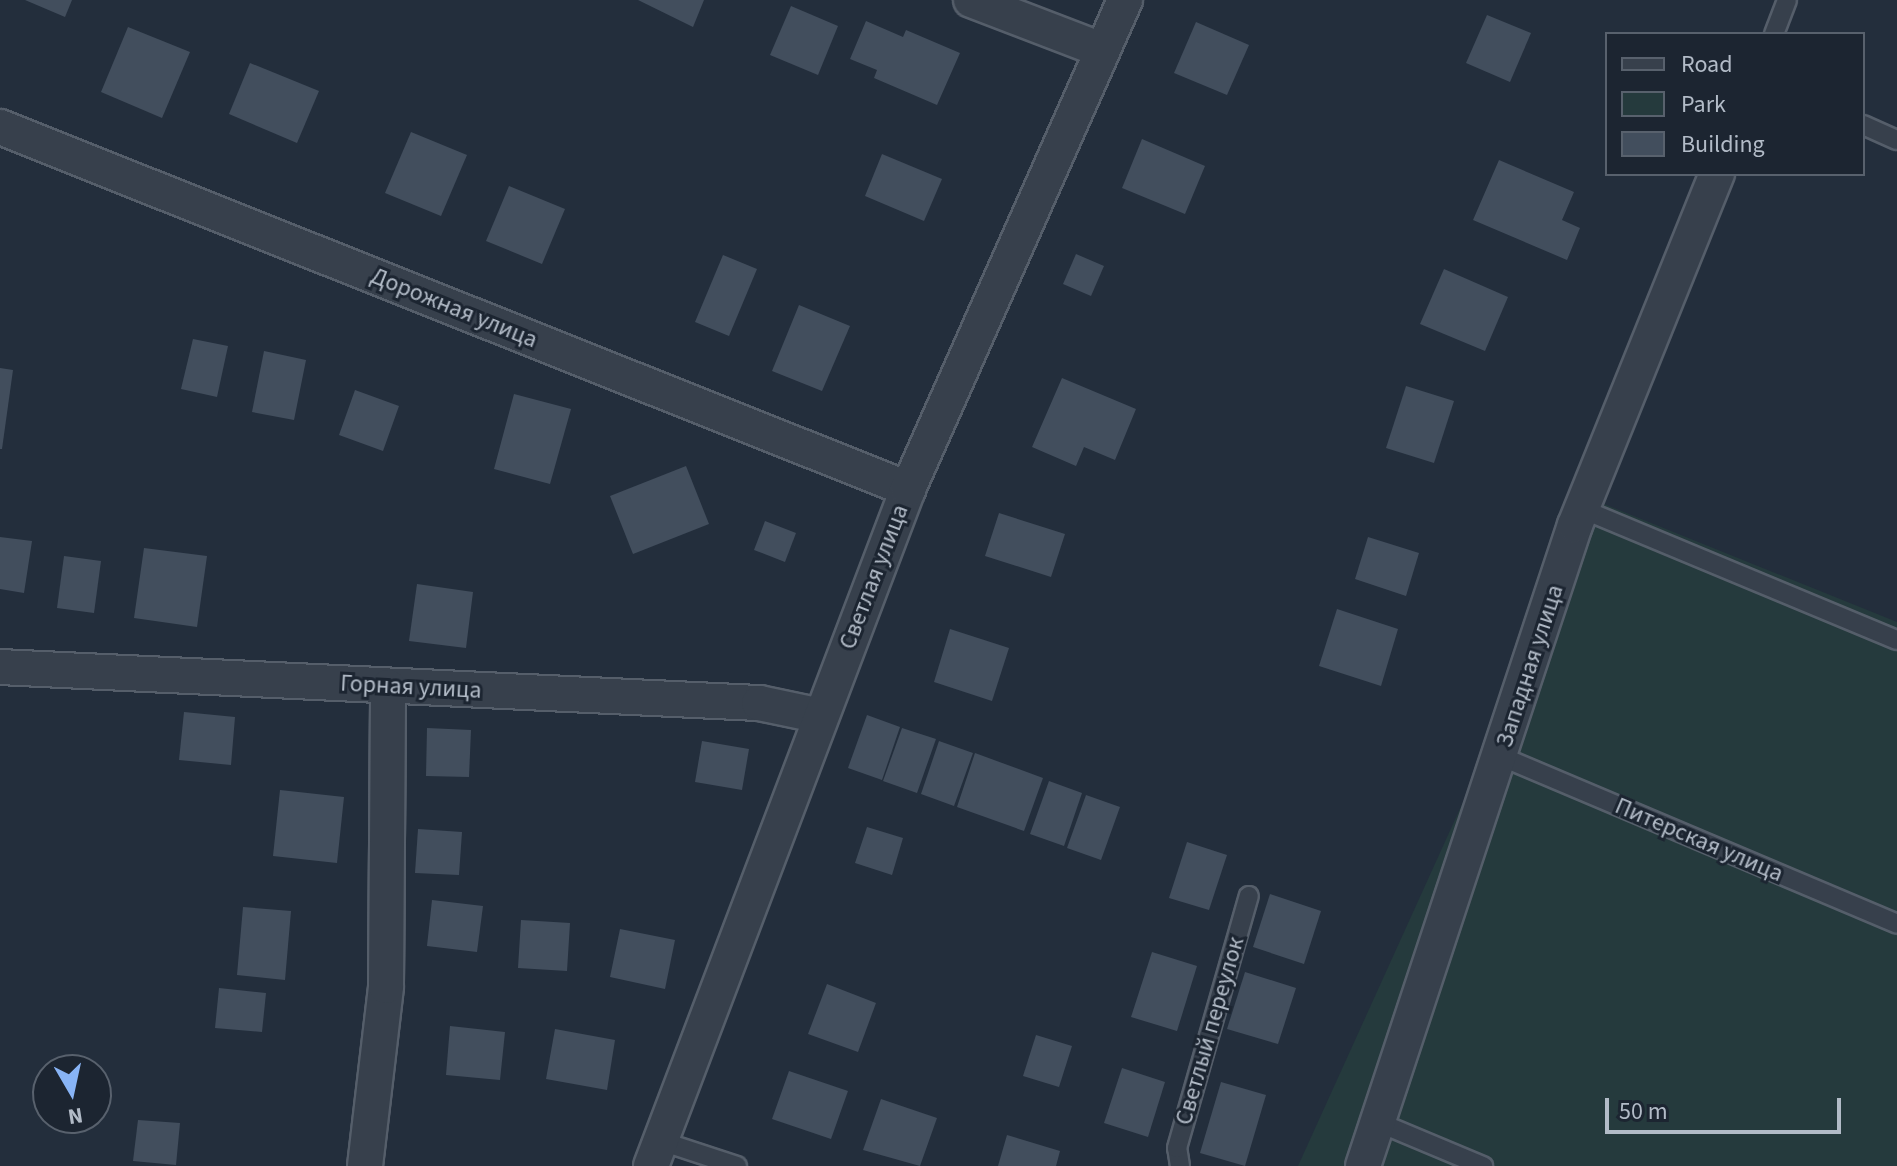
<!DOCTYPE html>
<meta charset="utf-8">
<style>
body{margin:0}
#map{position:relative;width:1897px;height:1166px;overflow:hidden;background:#232e3c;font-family:"Source Sans 3",sans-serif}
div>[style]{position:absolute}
.green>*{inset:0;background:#253a3d}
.building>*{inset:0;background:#424e5d}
.roads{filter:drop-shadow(2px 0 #555e6a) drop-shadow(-2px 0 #555e6a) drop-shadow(0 2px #555e6a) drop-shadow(0 -2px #555e6a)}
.lane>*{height:18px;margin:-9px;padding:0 9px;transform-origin:9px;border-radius:9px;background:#37404c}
.street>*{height:34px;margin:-17px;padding:0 17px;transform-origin:17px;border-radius:17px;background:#37404c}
span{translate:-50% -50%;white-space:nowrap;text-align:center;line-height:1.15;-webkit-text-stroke:6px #1c2531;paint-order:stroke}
.street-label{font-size:24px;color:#b2bbc7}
.legend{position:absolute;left:1605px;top:32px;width:260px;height:144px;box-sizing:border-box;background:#1c2531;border:2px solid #58616d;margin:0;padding:10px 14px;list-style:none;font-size:24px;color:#b2bbc7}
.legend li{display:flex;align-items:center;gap:16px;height:40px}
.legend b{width:40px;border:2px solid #58616d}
.north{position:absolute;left:32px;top:1054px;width:80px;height:80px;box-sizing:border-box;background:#1c2531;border:2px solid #58616d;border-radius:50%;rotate:171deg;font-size:22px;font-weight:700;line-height:32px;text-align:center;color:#b2bbc7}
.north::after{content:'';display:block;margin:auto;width:28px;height:36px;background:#88b4f6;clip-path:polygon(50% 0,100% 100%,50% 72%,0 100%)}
.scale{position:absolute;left:1605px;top:1098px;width:236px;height:36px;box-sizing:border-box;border:4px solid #b2bbc7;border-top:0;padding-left:10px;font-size:24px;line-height:28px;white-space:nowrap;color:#b2bbc7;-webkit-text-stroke:6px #1c2531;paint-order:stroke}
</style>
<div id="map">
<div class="green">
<i style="clip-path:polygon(1599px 502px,1897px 622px,1897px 1166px,1298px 1166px)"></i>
</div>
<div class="building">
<i style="clip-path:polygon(25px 0,72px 0,65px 17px)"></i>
<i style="clip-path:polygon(638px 0,704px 0,693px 27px)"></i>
<i style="clip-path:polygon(791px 6px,838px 26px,818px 75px,770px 55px)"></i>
<i style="clip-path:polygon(1487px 15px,1531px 33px,1510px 82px,1466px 63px)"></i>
<i style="clip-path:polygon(866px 21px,903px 37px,906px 30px,960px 53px,937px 105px,874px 78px,877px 70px,850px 59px)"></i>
<i style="clip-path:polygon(1196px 22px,1249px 45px,1227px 95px,1174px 73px)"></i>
<i style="clip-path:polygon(128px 27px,190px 52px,162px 118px,101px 92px)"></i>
<i style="clip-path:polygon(250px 63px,319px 91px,297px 143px,229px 114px)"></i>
<i style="clip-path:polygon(411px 132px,467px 155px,441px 216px,385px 193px)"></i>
<i style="clip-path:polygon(1142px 139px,1205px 166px,1185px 214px,1122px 188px)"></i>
<i style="clip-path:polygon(882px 154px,942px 179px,924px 221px,865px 196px)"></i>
<i style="clip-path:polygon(1499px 160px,1574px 192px,1562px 220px,1580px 228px,1567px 260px,1473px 220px)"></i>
<i style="clip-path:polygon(509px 186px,565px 209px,542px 264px,486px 241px)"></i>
<i style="clip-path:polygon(1076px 254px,1104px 266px,1091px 296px,1063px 284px)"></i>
<i style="clip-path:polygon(723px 255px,757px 269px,729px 336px,695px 322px)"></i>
<i style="clip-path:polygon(1444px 269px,1508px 297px,1485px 351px,1420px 324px)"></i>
<i style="clip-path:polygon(799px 305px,850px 326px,822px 391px,772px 371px)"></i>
<i style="clip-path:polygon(193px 339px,228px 346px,217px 397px,181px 389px)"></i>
<i style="clip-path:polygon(264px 351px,306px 360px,294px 420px,252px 412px)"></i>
<i style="clip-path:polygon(0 368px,13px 370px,2px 449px,0 449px)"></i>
<i style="clip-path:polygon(1062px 378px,1136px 409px,1115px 460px,1084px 447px,1076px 466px,1032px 447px)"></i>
<i style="clip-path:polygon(1406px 386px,1454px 401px,1434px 463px,1386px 448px)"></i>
<i style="clip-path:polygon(355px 390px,399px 406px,383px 451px,339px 435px)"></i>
<i style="clip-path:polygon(514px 394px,571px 409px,550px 484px,494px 469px)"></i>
<i style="clip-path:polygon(686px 466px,709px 524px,633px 554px,610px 496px)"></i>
<i style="clip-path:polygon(999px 513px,1065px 534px,1051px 577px,985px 556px)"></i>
<i style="clip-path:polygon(765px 521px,796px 533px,785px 562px,754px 550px)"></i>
<i style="clip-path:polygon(0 537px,32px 541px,24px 593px,0 589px)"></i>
<i style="clip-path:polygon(1368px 537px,1419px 553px,1406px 596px,1355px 579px)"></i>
<i style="clip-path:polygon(144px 548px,207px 556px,197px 627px,134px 618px)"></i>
<i style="clip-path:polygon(64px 556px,101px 561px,94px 613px,57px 608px)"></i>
<i style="clip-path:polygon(417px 584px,473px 592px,466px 648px,409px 641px)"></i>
<i style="clip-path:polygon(1337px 609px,1398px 629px,1381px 686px,1319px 666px)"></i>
<i style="clip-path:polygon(950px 629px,1009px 648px,992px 701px,934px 682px)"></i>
<i style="clip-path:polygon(184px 712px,235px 717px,231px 765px,179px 760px)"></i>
<i style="clip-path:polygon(867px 715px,900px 727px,882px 780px,848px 768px)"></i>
<i style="clip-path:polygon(427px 728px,471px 730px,469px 777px,426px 776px)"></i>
<i style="clip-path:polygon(902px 728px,936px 739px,917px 793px,883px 781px)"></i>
<i style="clip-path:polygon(702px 741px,749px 749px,742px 790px,695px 782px)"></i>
<i style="clip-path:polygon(939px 741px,973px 753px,954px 806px,921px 794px)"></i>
<i style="clip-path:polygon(975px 753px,1043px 778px,1024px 831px,957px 807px)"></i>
<i style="clip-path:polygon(1049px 781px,1082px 793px,1064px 846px,1030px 834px)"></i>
<i style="clip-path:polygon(280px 790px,344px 797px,337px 863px,273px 856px)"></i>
<i style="clip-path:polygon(1086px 795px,1120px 807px,1101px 860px,1067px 848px)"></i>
<i style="clip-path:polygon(867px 827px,903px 838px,892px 875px,855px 863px)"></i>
<i style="clip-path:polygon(418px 829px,462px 832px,459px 875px,415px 873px)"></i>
<i style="clip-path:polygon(1187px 842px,1227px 855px,1209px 910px,1169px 898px)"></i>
<i style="clip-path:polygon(1270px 894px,1321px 911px,1304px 964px,1253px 947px)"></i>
<i style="clip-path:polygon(432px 900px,483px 906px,477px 952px,427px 946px)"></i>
<i style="clip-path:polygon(243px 907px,291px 911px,285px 980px,237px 975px)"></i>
<i style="clip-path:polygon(521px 920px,570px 923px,567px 971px,518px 968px)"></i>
<i style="clip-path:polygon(620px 929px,675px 940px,665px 989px,610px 977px)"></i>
<i style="clip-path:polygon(1152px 952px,1197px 966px,1177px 1031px,1131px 1017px)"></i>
<i style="clip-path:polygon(1245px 972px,1296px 988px,1278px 1044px,1227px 1029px)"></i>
<i style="clip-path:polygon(827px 984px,876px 1003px,858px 1052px,808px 1034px)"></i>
<i style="clip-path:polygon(219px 988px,266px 993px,262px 1032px,215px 1028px)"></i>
<i style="clip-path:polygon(450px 1026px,505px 1032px,500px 1080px,446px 1075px)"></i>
<i style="clip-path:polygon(555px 1029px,615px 1040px,607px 1090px,546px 1079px)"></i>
<i style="clip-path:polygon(1036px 1035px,1072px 1046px,1059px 1087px,1023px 1076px)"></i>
<i style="clip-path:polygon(1122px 1068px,1165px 1082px,1148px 1137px,1104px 1123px)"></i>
<i style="clip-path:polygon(789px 1071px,848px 1091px,831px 1139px,772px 1119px)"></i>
<i style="clip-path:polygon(1221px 1082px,1266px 1095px,1245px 1166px,1200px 1153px)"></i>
<i style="clip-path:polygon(881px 1099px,937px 1118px,920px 1166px,863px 1150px)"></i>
<i style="clip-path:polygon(138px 1120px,180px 1123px,176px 1165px,133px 1161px)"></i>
<i style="clip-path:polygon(1007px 1135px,1060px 1151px,1056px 1166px,998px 1166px)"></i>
</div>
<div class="roads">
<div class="lane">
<i style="left:1774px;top:34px;width:36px;rotate:-69deg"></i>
<i style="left:1863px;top:125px;width:37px;rotate:24deg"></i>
<i style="left:1582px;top:509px;width:341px;rotate:22.6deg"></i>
<i style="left:1500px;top:756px;width:431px;rotate:22.9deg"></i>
<i style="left:1380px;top:1123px;width:112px;rotate:22.7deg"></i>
<i style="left:661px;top:1141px;width:80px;rotate:18.2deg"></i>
<i style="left:1180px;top:1166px;width:18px;rotate:-99deg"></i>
<i style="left:1177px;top:1148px;width:262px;rotate:-74.1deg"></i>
</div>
<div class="street">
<i style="left:971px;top:0;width:140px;rotate:20.9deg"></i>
<i style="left:0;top:127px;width:978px;rotate:21.74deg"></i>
<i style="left:0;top:667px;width:760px;rotate:2.72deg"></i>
<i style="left:759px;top:703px;width:63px;rotate:11.8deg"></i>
<i style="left:365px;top:1166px;width:181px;rotate:-83.3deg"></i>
<i style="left:386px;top:986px;width:299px;rotate:-89.6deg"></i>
<i style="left:651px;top:1166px;width:724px;rotate:-69.21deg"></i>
<i style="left:908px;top:489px;width:535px;rotate:-66.07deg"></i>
<i style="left:1363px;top:1166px;width:675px;rotate:-71.7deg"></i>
<i style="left:1575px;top:525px;width:379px;rotate:-68deg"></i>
</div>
</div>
<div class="street-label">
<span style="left:454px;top:308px;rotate:22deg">Дорожная улица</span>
<span style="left:874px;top:577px;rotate:-69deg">Светлая улица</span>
<span style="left:1530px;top:666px;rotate:-72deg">Западная улица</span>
<span style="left:411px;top:687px;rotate:3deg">Горная улица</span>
<span style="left:1699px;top:840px;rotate:23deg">Питерская улица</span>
<span style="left:1210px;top:1031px;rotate:-74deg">Светлый переулок</span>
</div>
<ul class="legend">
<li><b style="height:10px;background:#37404c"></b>Road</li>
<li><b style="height:22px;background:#253a3d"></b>Park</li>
<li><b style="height:22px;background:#424e5d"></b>Building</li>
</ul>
<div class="north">N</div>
<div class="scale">50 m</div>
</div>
